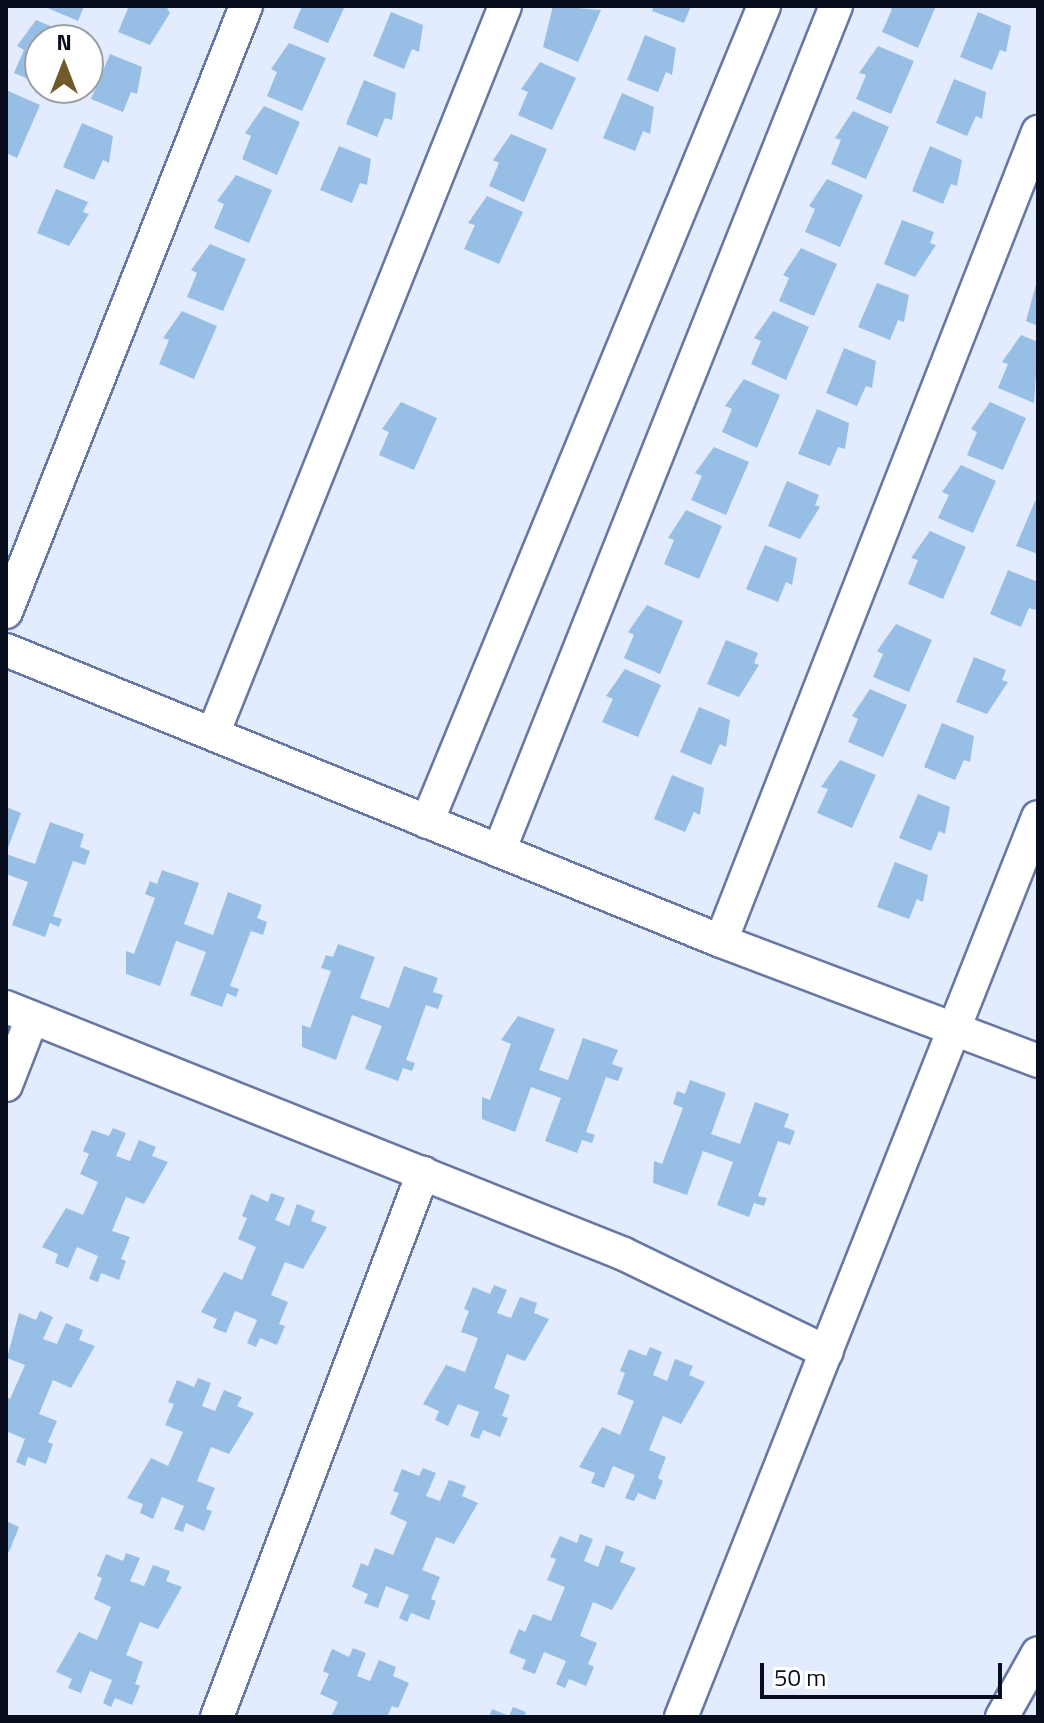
<!DOCTYPE html>
<style>
body{margin:0}
#map{position:relative;width:1044px;height:1723px;overflow:hidden;background:#e3ebfe;font-family:"Titillium Web",sans-serif}
div>[style]{position:absolute}
.building>*{inset:0;background:#97bfe5}
.roads{filter:drop-shadow(2px 0 #6778a3) drop-shadow(-2px 0 #6778a3) drop-shadow(0 2px #6778a3) drop-shadow(0 -2px #6778a3)}
.minor>*{height:32px;margin:-16px;padding:0 16px;transform-origin:16px;border-radius:16px;background:#fff}
span{translate:-50% -50%;white-space:nowrap;text-align:center;line-height:1.15;-webkit-text-stroke:6px #fff;paint-order:stroke}
.frame{position:absolute;inset:0;border:8px solid #080e1e;pointer-events:none}
.north{position:absolute;left:24px;top:24px;width:80px;height:80px;box-sizing:border-box;background:#fff;border:2px solid #9c9fa5;border-radius:50%;rotate:0deg;font-size:22px;font-weight:700;line-height:32px;text-align:center;color:#080e1e}
.north::after{content:'';display:block;margin:auto;width:28px;height:36px;background:#705c2b;clip-path:polygon(50% 0,100% 100%,50% 72%,0 100%)}
.scale{position:absolute;left:760px;top:1663px;width:242px;height:36px;box-sizing:border-box;border:4px solid #080e1e;border-top:0;padding-left:10px;font-size:24px;line-height:28px;white-space:nowrap;color:#080e1e;-webkit-text-stroke:6px #fff;paint-order:stroke}
</style>
<div id="map">
<div class="building">
<i style="clip-path:polygon(43px 6px,84px 6px,78px 21px)"></i>
<i style="clip-path:polygon(129px 6px,166px 6px,170px 13px,150px 45px,118px 32px)"></i>
<i style="clip-path:polygon(302px 6px,345px 6px,328px 43px,293px 28px)"></i>
<i style="clip-path:polygon(553px 6px,601px 10px,578px 62px,543px 47px)"></i>
<i style="clip-path:polygon(654px 6px,691px 6px,684px 23px,652px 11px)"></i>
<i style="clip-path:polygon(886px 6px,936px 6px,918px 48px,882px 32px,892px 9px)"></i>
<i style="clip-path:polygon(391px 12px,423px 25px,419px 52px,412px 49px,404px 69px,373px 56px)"></i>
<i style="clip-path:polygon(978px 12px,1011px 26px,1006px 52px,1000px 50px,992px 70px,960px 57px)"></i>
<i style="clip-path:polygon(36px 20px,72px 35px,70px 40px,40px 40px,40px 84px,14px 73px,24px 50px,17px 46px)"></i>
<i style="clip-path:polygon(645px 35px,676px 48px,672px 75px,666px 72px,658px 92px,627px 80px)"></i>
<i style="clip-path:polygon(289px 43px,326px 58px,302px 111px,267px 96px,277px 72px,271px 69px)"></i>
<i style="clip-path:polygon(878px 46px,914px 61px,891px 114px,856px 99px,866px 75px,859px 73px)"></i>
<i style="clip-path:polygon(110px 54px,142px 67px,137px 94px,131px 92px,123px 112px,91px 99px)"></i>
<i style="clip-path:polygon(540px 62px,576px 78px,552px 130px,518px 115px,528px 92px,521px 89px)"></i>
<i style="clip-path:polygon(954px 79px,986px 92px,982px 119px,976px 116px,967px 136px,936px 123px)"></i>
<i style="clip-path:polygon(364px 80px,396px 93px,392px 120px,385px 118px,377px 137px,346px 124px)"></i>
<i style="clip-path:polygon(6px 90px,40px 105px,17px 158px,6px 153px)"></i>
<i style="clip-path:polygon(622px 93px,654px 107px,650px 134px,643px 131px,635px 151px,603px 138px)"></i>
<i style="clip-path:polygon(264px 106px,300px 122px,277px 175px,242px 159px,251px 136px,245px 133px)"></i>
<i style="clip-path:polygon(853px 111px,889px 127px,866px 179px,831px 164px,841px 140px,835px 138px)"></i>
<i style="clip-path:polygon(82px 123px,113px 136px,109px 163px,103px 160px,94px 180px,63px 167px)"></i>
<i style="clip-path:polygon(511px 134px,547px 149px,524px 202px,489px 186px,499px 163px,493px 160px)"></i>
<i style="clip-path:polygon(339px 146px,371px 159px,367px 185px,360px 183px,352px 203px,320px 190px)"></i>
<i style="clip-path:polygon(930px 146px,962px 160px,957px 186px,951px 184px,943px 204px,912px 191px)"></i>
<i style="clip-path:polygon(236px 175px,272px 190px,249px 243px,214px 228px,224px 204px,217px 201px)"></i>
<i style="clip-path:polygon(827px 179px,863px 195px,840px 247px,805px 232px,815px 209px,809px 206px)"></i>
<i style="clip-path:polygon(56px 189px,88px 202px,83px 212px,89px 214px,69px 246px,37px 233px)"></i>
<i style="clip-path:polygon(487px 196px,523px 212px,499px 264px,464px 249px,475px 225px,468px 223px)"></i>
<i style="clip-path:polygon(902px 220px,934px 232px,930px 243px,936px 245px,915px 277px,884px 264px)"></i>
<i style="clip-path:polygon(210px 244px,246px 259px,223px 311px,187px 297px,197px 273px,191px 270px)"></i>
<i style="clip-path:polygon(801px 248px,837px 264px,814px 316px,779px 301px,789px 278px,783px 275px)"></i>
<i style="clip-path:polygon(1038px 277px,1038px 326px,1026px 321px)"></i>
<i style="clip-path:polygon(877px 283px,909px 295px,904px 322px,898px 320px,890px 340px,858px 327px)"></i>
<i style="clip-path:polygon(182px 311px,217px 326px,194px 379px,159px 364px,169px 340px,163px 338px)"></i>
<i style="clip-path:polygon(773px 311px,809px 327px,786px 380px,751px 364px,761px 341px,754px 338px)"></i>
<i style="clip-path:polygon(1021px 335px,1038px 342px,1034px 403px,998px 388px,1008px 364px,1002px 362px)"></i>
<i style="clip-path:polygon(844px 348px,876px 361px,872px 388px,866px 386px,857px 406px,826px 393px)"></i>
<i style="clip-path:polygon(744px 379px,780px 395px,757px 448px,722px 432px,732px 409px,725px 406px)"></i>
<i style="clip-path:polygon(401px 402px,437px 418px,414px 470px,379px 455px,389px 432px,382px 429px)"></i>
<i style="clip-path:polygon(990px 402px,1026px 418px,1003px 470px,967px 455px,977px 432px,971px 429px)"></i>
<i style="clip-path:polygon(817px 409px,849px 423px,845px 449px,838px 447px,830px 466px,798px 454px)"></i>
<i style="clip-path:polygon(714px 447px,749px 462px,726px 515px,691px 500px,702px 476px,695px 473px)"></i>
<i style="clip-path:polygon(961px 465px,996px 481px,973px 533px,938px 518px,949px 495px,942px 492px)"></i>
<i style="clip-path:polygon(787px 481px,819px 495px,815px 505px,820px 507px,800px 539px,768px 526px)"></i>
<i style="clip-path:polygon(1035px 501px,1038px 502px,1038px 554px,1016px 546px)"></i>
<i style="clip-path:polygon(686px 510px,722px 526px,699px 579px,664px 564px,674px 540px,668px 538px)"></i>
<i style="clip-path:polygon(930px 531px,966px 547px,943px 599px,908px 584px,918px 560px,911px 558px)"></i>
<i style="clip-path:polygon(765px 545px,797px 558px,792px 585px,786px 582px,778px 602px,746px 589px)"></i>
<i style="clip-path:polygon(1008px 570px,1038px 582px,1038px 603px,1035px 610px,1029px 608px,1021px 627px,990px 614px)"></i>
<i style="clip-path:polygon(647px 605px,683px 621px,660px 674px,624px 658px,634px 635px,628px 632px)"></i>
<i style="clip-path:polygon(896px 624px,932px 640px,909px 692px,873px 677px,883px 654px,877px 651px)"></i>
<i style="clip-path:polygon(726px 640px,758px 653px,754px 663px,759px 665px,739px 697px,707px 684px)"></i>
<i style="clip-path:polygon(974px 657px,1006px 670px,1002px 680px,1008px 682px,987px 714px,956px 702px)"></i>
<i style="clip-path:polygon(625px 669px,661px 685px,638px 737px,602px 722px,613px 699px,606px 696px)"></i>
<i style="clip-path:polygon(870px 689px,907px 705px,883px 757px,848px 742px,858px 719px,852px 716px)"></i>
<i style="clip-path:polygon(699px 707px,730px 720px,726px 747px,720px 744px,711px 765px,680px 752px)"></i>
<i style="clip-path:polygon(942px 723px,974px 736px,970px 762px,964px 760px,955px 780px,924px 767px)"></i>
<i style="clip-path:polygon(840px 760px,876px 775px,852px 828px,817px 813px,828px 789px,821px 787px)"></i>
<i style="clip-path:polygon(672px 775px,704px 788px,700px 815px,694px 812px,685px 832px,654px 819px)"></i>
<i style="clip-path:polygon(918px 794px,950px 807px,945px 834px,939px 831px,931px 851px,899px 838px)"></i>
<i style="clip-path:polygon(6px 807px,21px 813px,6px 853px)"></i>
<i style="clip-path:polygon(50px 822px,84px 834px,80px 847px,90px 851px,85px 865px,73px 861px,53px 916px,62px 919px,59px 927px,50px 923px,45px 937px,12px 925px,28px 882px,6px 874px,6px 854px,35px 864px)"></i>
<i style="clip-path:polygon(895px 862px,928px 875px,923px 902px,917px 899px,909px 919px,877px 907px)"></i>
<i style="clip-path:polygon(162px 870px,199px 883px,184px 924px,213px 935px,228px 892px,262px 905px,257px 918px,267px 922px,263px 935px,251px 931px,230px 986px,239px 989px,236px 997px,227px 993px,222px 1007px,190px 995px,206px 952px,176px 941px,160px 986px,126px 974px,126px 951px,134px 954px,155px 898px,145px 894px,150px 881px,157px 884px)"></i>
<i style="clip-path:polygon(338px 944px,375px 957px,360px 998px,389px 1008px,404px 966px,438px 978px,433px 992px,443px 995px,438px 1009px,426px 1005px,406px 1060px,415px 1063px,412px 1071px,403px 1068px,398px 1081px,365px 1069px,382px 1026px,352px 1015px,336px 1060px,302px 1047px,302px 1025px,310px 1028px,331px 971px,321px 968px,326px 955px,333px 957px)"></i>
<i style="clip-path:polygon(518px 1016px,555px 1029px,539px 1070px,568px 1080px,583px 1038px,618px 1050px,612px 1064px,623px 1068px,618px 1081px,606px 1077px,586px 1132px,595px 1135px,592px 1143px,582px 1140px,577px 1153px,545px 1141px,561px 1098px,531px 1087px,515px 1132px,482px 1119px,482px 1097px,490px 1100px,511px 1044px,501px 1040px)"></i>
<i style="clip-path:polygon(690px 1080px,726px 1093px,711px 1134px,740px 1144px,755px 1102px,789px 1114px,784px 1127px,795px 1131px,790px 1145px,778px 1141px,758px 1196px,767px 1198px,764px 1206px,754px 1203px,749px 1217px,717px 1205px,733px 1162px,703px 1151px,687px 1195px,653px 1183px,654px 1161px,662px 1164px,683px 1108px,673px 1104px,677px 1091px,685px 1094px)"></i>
<i style="clip-path:polygon(113px 1128px,126px 1133px,116px 1156px,130px 1161px,139px 1140px,156px 1147px,152px 1156px,168px 1162px,144px 1204px,126px 1197px,112px 1231px,130px 1237px,121px 1259px,126px 1261px,119px 1280px,101px 1273px,98px 1282px,89px 1279px,98px 1256px,77px 1247px,68px 1268px,55px 1263px,58px 1254px,42px 1247px,66px 1208px,83px 1215px,98px 1182px,80px 1174px,89px 1154px,83px 1151px,92px 1130px,109px 1136px)"></i>
<i style="clip-path:polygon(271px 1193px,285px 1198px,275px 1220px,289px 1226px,297px 1204px,315px 1211px,311px 1221px,327px 1227px,303px 1269px,285px 1262px,271px 1295px,288px 1302px,279px 1324px,285px 1326px,277px 1345px,260px 1338px,256px 1347px,247px 1343px,257px 1320px,235px 1311px,226px 1333px,213px 1328px,217px 1319px,201px 1312px,224px 1272px,242px 1280px,256px 1247px,238px 1239px,247px 1218px,242px 1216px,251px 1194px,268px 1202px)"></i>
<i style="clip-path:polygon(494px 1285px,507px 1290px,497px 1313px,511px 1318px,520px 1297px,537px 1303px,534px 1313px,549px 1319px,525px 1361px,507px 1354px,494px 1388px,510px 1395px,502px 1416px,508px 1418px,500px 1437px,483px 1430px,479px 1439px,470px 1436px,479px 1412px,458px 1404px,448px 1426px,435px 1420px,439px 1411px,423px 1404px,446px 1365px,465px 1372px,478px 1338px,461px 1332px,469px 1311px,464px 1309px,473px 1287px,490px 1294px)"></i>
<i style="clip-path:polygon(40px 1311px,53px 1317px,43px 1339px,57px 1344px,66px 1323px,83px 1330px,79px 1340px,95px 1346px,71px 1388px,53px 1380px,39px 1414px,57px 1421px,48px 1442px,53px 1444px,46px 1464px,28px 1457px,25px 1466px,16px 1462px,25px 1439px,6px 1431px,6px 1397px,10px 1399px,25px 1365px,7px 1358px,19px 1313px,36px 1320px)"></i>
<i style="clip-path:polygon(650px 1347px,662px 1352px,653px 1375px,667px 1381px,675px 1359px,693px 1366px,689px 1375px,705px 1382px,681px 1424px,663px 1416px,649px 1450px,666px 1457px,658px 1478px,663px 1481px,655px 1500px,638px 1493px,634px 1501px,625px 1498px,635px 1475px,613px 1466px,604px 1488px,591px 1483px,595px 1473px,579px 1467px,602px 1427px,620px 1435px,634px 1401px,617px 1394px,625px 1373px,620px 1371px,629px 1349px,646px 1356px)"></i>
<i style="clip-path:polygon(198px 1378px,211px 1383px,202px 1406px,215px 1411px,224px 1390px,242px 1397px,237px 1406px,254px 1413px,229px 1454px,211px 1447px,197px 1481px,215px 1488px,206px 1509px,212px 1511px,204px 1531px,186px 1523px,183px 1532px,174px 1529px,184px 1506px,162px 1497px,153px 1519px,140px 1513px,143px 1504px,127px 1498px,151px 1458px,168px 1466px,183px 1432px,165px 1425px,174px 1404px,168px 1402px,177px 1380px,194px 1387px)"></i>
<i style="clip-path:polygon(423px 1468px,436px 1473px,426px 1496px,440px 1501px,449px 1480px,466px 1486px,462px 1496px,478px 1503px,454px 1544px,436px 1537px,422px 1570px,440px 1577px,431px 1599px,436px 1601px,429px 1620px,411px 1613px,407px 1622px,399px 1618px,409px 1595px,386px 1586px,378px 1608px,364px 1603px,368px 1594px,352px 1587px,361px 1563px,368px 1566px,375px 1548px,393px 1555px,407px 1522px,390px 1514px,399px 1493px,393px 1491px,402px 1469px,419px 1476px)"></i>
<i style="clip-path:polygon(6px 1521px,19px 1527px,9px 1552px,6px 1551px)"></i>
<i style="clip-path:polygon(580px 1534px,593px 1539px,584px 1561px,598px 1567px,606px 1545px,624px 1552px,620px 1562px,636px 1568px,612px 1610px,593px 1602px,580px 1636px,597px 1643px,588px 1664px,594px 1667px,586px 1686px,569px 1679px,565px 1688px,556px 1684px,566px 1661px,544px 1652px,535px 1674px,522px 1669px,526px 1660px,509px 1653px,519px 1629px,525px 1632px,533px 1614px,551px 1621px,565px 1587px,547px 1580px,556px 1559px,550px 1557px,560px 1536px,577px 1543px)"></i>
<i style="clip-path:polygon(126px 1553px,140px 1558px,130px 1581px,144px 1586px,153px 1565px,170px 1571px,166px 1581px,182px 1587px,158px 1629px,140px 1622px,126px 1655px,143px 1662px,135px 1684px,140px 1686px,132px 1705px,115px 1698px,111px 1707px,103px 1703px,112px 1680px,90px 1671px,81px 1693px,68px 1688px,72px 1679px,56px 1672px,79px 1632px,97px 1640px,111px 1607px,94px 1599px,102px 1578px,97px 1576px,106px 1554px,123px 1561px)"></i>
<i style="clip-path:polygon(353px 1648px,366px 1653px,357px 1676px,370px 1681px,379px 1660px,396px 1667px,393px 1676px,409px 1683px,398px 1708px,392px 1706px,387px 1717px,331px 1717px,338px 1702px,320px 1694px,329px 1674px,323px 1671px,332px 1649px,349px 1657px)"></i>
<i style="clip-path:polygon(513px 1707px,526px 1712px,524px 1717px,489px 1717px,492px 1709px,509px 1716px)"></i>
</div>
<div class="roads">
<div class="minor">
<i style="left:6px;top:612px;width:652px;rotate:-68.39deg"></i>
<i style="left:6px;top:650px;width:772px;rotate:22.15deg"></i>
<i style="left:721px;top:941px;width:339px;rotate:20.7deg"></i>
<i style="left:213px;top:734px;width:784px;rotate:-68.14deg"></i>
<i style="left:427px;top:822px;width:883px;rotate:-67.56deg"></i>
<i style="left:499px;top:851px;width:910px;rotate:-68.26deg"></i>
<i style="left:721px;top:941px;width:869px;rotate:-68.6deg"></i>
<i style="left:6px;top:1007px;width:666px;rotate:21.79deg"></i>
<i style="left:624px;top:1254px;width:225px;rotate:25.8deg"></i>
<i style="left:6px;top:1085px;width:72px;rotate:-68.8deg"></i>
<i style="left:217px;top:1717px;width:582px;rotate:-69.26deg"></i>
<i style="left:681px;top:1717px;width:968px;rotate:-68.36deg"></i>
<i style="left:1002px;top:1717px;width:73px;rotate:-60.6deg"></i>
</div>
</div>
<div class="frame"></div>
<div class="north">N</div>
<div class="scale">50 m</div>
</div>
